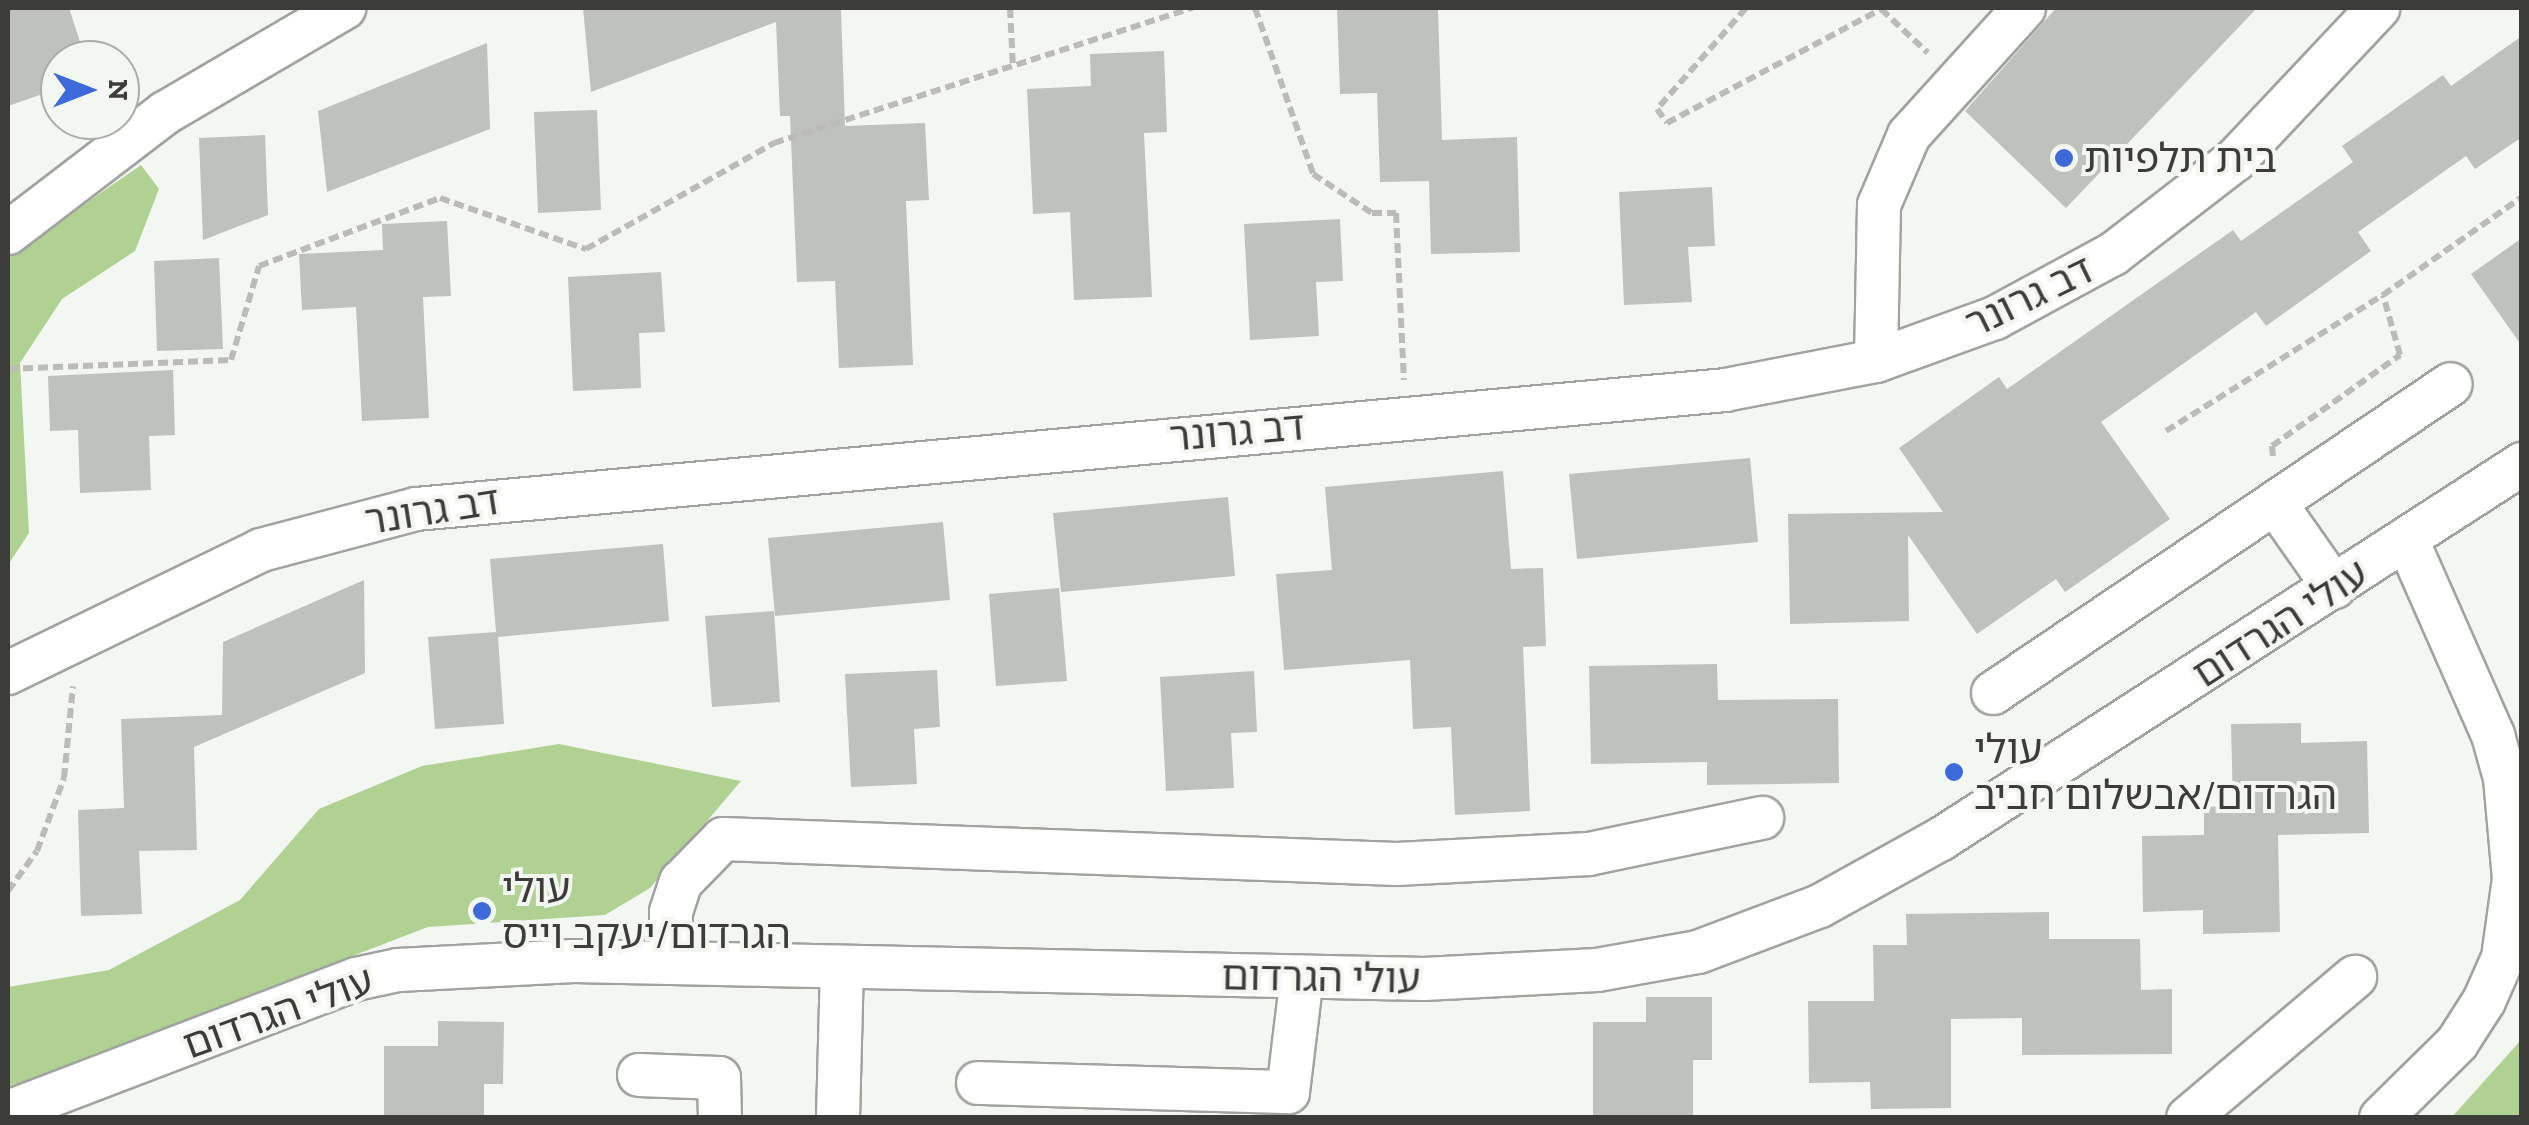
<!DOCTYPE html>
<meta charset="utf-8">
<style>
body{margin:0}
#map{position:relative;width:2529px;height:1125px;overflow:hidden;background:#f4f6f2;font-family:"Zilla Slab","Noto Sans Hebrew",serif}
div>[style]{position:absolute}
.green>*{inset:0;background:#afd293}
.building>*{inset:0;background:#bfc1be}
.path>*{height:6px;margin-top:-3px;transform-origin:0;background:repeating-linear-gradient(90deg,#bbbcb9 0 10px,transparent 0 15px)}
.roads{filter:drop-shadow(2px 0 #a1a3a0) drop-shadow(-2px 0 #a1a3a0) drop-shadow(0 2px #a1a3a0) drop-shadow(0 -2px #a1a3a0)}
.minor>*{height:42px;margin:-21px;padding:0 21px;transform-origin:21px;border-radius:21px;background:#fff}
.dots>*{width:28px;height:28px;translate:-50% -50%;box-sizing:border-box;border:5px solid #f4f6f2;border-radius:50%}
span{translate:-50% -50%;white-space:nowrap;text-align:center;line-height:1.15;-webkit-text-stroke:8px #f4f6f2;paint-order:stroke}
.poi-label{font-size:40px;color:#3c3c3b}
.left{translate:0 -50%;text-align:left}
.street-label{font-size:40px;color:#3c3c3b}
.frame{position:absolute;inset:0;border:10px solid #3c3c3b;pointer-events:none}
.north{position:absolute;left:40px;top:40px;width:100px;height:100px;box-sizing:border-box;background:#f4f6f2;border:2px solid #aaaca9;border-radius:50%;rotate:90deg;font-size:28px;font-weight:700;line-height:40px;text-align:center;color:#3c3c3b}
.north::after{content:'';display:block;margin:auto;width:35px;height:45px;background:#3d6adb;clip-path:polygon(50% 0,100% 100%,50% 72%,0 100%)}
</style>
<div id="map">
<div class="green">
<i style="clip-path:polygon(141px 165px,159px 189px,135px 251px,62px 299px,20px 363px,29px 533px,8px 565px,8px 257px)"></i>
<i style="clip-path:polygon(559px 744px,741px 781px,650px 888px,605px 915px,428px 927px,8px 1088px,8px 987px,109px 970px,240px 900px,319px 809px,422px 766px)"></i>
<i style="clip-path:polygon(2521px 1040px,2521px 1117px,2452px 1117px)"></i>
</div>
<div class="building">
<i style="clip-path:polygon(8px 8px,69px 8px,86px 60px,60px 60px,60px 88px,8px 106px)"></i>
<i style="clip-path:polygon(583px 8px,841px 10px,845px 126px,925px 123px,929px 200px,906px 201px,913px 365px,839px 368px,835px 281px,797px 282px,790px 116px,780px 116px,776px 22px,591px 92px)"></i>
<i style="clip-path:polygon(1337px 8px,1438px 8px,1442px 140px,1517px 137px,1520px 252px,1431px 254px,1429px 181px,1380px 182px,1377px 93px,1340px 94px)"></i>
<i style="clip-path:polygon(2056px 8px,2257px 8px,2066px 208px,1965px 111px)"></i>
<i style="clip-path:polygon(2522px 36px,2522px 137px,2475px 169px,2466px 156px,2358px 232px,2371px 251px,2266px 326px,2256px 312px,2101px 422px,2170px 519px,2065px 592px,2056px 579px,1977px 634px,1908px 535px,1909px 621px,1790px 624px,1788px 514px,1943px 512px,1899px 448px,1999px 377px,2007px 389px,2233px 230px,2241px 241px,2353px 162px,2342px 146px,2443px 75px,2451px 86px)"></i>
<i style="clip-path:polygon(487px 43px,490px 129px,327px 192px,318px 111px)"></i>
<i style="clip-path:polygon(1164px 51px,1167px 132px,1144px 133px,1152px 297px,1074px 300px,1070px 212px,1033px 214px,1027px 89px,1091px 86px,1090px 54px)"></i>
<i style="clip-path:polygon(597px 110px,601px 210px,538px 213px,534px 112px)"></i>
<i style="clip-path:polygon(265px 135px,268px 215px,203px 240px,199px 138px)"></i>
<i style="clip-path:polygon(1712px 187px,1715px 246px,1688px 247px,1692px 302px,1624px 305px,1619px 192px)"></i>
<i style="clip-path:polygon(1340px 219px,1343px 281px,1316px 282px,1319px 336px,1250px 340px,1244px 224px)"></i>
<i style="clip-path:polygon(447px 221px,451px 296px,423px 297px,429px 418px,362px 421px,356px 307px,302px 310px,299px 254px,383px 250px,382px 224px)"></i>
<i style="clip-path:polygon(2522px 238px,2522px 346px,2471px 274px)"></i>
<i style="clip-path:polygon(219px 258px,223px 349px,157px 351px,154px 261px)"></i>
<i style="clip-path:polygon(661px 272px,665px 332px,639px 333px,641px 388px,573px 391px,568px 277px)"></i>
<i style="clip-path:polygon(173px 370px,175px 435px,149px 436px,151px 490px,80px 493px,78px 430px,50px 431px,48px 376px)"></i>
<i style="clip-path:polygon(1750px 458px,1758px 542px,1577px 559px,1569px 474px)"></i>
<i style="clip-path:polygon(1503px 471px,1511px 569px,1543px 568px,1546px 646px,1523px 647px,1530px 811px,1455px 815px,1451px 727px,1413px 729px,1410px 660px,1284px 670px,1276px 574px,1332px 570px,1325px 487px)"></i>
<i style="clip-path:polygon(1228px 497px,1235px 576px,1061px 592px,1053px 513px)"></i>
<i style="clip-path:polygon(943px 522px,950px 600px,775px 616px,768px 538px)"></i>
<i style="clip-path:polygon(663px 544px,669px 621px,498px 637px,504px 724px,435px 729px,428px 637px,496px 632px,490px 559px)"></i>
<i style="clip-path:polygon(364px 580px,365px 673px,194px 747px,197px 850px,139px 851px,142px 914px,81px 916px,78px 810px,124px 808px,121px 719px,222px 715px,223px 642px)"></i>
<i style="clip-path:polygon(1059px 588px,1067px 681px,996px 686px,989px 594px)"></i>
<i style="clip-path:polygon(774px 611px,780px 702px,712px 707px,705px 616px)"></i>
<i style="clip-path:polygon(1717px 664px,1718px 700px,1838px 699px,1839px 783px,1707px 785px,1707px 762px,1591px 764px,1589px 666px)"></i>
<i style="clip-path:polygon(937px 670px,940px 727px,914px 729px,917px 784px,851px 787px,845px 674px)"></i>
<i style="clip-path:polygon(1254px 671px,1257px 732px,1231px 733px,1234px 788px,1166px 791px,1160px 677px)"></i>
<i style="clip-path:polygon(2301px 723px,2301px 743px,2367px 741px,2369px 833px,2278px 835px,2280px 932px,2203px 934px,2203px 910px,2143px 912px,2142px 836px,2204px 835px,2204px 807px,2233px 806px,2231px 724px)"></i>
<i style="clip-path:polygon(2049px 912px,2049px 939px,2140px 939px,2141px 990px,2172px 989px,2172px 1054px,2022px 1055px,2022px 1018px,1951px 1019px,1951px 1108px,1871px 1109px,1870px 1082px,1809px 1083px,1808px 1001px,1874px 1001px,1873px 945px,1907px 945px,1906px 914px)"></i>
<i style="clip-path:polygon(1646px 997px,1712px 997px,1712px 1060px,1693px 1060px,1693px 1118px,1593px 1118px,1593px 1022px,1646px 1022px)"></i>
<i style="clip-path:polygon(438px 1021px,504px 1022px,503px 1084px,484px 1084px,484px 1118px,384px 1118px,384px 1046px,438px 1046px)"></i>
</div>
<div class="path">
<i style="left:1010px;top:8px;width:60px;rotate:87.1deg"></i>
<i style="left:1255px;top:8px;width:176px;rotate:70.7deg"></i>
<i style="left:1313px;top:174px;width:71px;rotate:33.5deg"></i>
<i style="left:1372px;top:213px;width:24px"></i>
<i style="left:1396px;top:213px;width:167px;rotate:87.3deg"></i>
<i style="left:1746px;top:8px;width:135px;rotate:131.4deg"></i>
<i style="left:1657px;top:109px;width:17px;rotate:54deg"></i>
<i style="left:1667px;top:123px;width:242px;rotate:-28deg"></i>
<i style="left:1881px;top:9px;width:64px;rotate:43.1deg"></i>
<i style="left:8px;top:369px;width:223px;rotate:-2.3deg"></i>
<i style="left:231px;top:360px;width:98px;rotate:-73.4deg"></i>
<i style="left:259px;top:266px;width:193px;rotate:-20.6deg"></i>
<i style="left:440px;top:198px;width:155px;rotate:19.3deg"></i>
<i style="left:586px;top:249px;width:216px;rotate:-29.4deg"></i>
<i style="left:774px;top:143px;width:440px;rotate:-17.9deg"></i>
<i style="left:2166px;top:431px;width:256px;rotate:-32.1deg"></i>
<i style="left:2383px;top:295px;width:170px;rotate:-35.2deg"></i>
<i style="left:2273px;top:456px;width:10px;rotate:-96deg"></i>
<i style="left:2272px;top:446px;width:157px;rotate:-35.4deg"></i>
<i style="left:2400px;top:355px;width:62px;rotate:-105.8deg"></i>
<i style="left:8px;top:891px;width:49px;rotate:-54.1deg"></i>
<i style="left:37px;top:851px;width:78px;rotate:-69.7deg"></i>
<i style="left:64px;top:778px;width:92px;rotate:-84.4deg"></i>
</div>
<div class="roads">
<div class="minor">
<i style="left:8px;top:233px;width:198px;rotate:-37.4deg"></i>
<i style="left:165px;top:113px;width:208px;rotate:-30.4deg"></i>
<i style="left:1876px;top:361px;width:156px;rotate:-88.9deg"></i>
<i style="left:1879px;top:205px;width:76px;rotate:-66.8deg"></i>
<i style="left:1909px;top:135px;width:171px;rotate:-47.8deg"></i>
<i style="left:2275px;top:503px;width:103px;rotate:54.9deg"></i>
<i style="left:8px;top:673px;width:281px;rotate:-25.9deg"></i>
<i style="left:261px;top:550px;width:160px;rotate:-14.8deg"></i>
<i style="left:416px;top:509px;width:1314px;rotate:-5.19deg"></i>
<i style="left:1725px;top:390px;width:154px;rotate:-10.9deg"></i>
<i style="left:1876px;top:361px;width:127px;rotate:-19.9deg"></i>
<i style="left:1995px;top:318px;width:134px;rotate:-28.5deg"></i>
<i style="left:2113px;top:254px;width:154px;rotate:-37.6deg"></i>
<i style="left:2235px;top:160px;width:209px;rotate:-46.7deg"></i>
<i style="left:1993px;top:693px;width:552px;rotate:-34.01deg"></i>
<i style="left:671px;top:963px;width:51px;rotate:-90deg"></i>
<i style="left:671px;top:912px;width:32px;rotate:-72deg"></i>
<i style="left:681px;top:882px;width:60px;rotate:-45.7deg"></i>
<i style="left:723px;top:839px;width:674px;rotate:2.12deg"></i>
<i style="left:1397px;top:864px;width:192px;rotate:-3deg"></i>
<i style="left:1589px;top:854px;width:177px;rotate:-11.8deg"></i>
<i style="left:639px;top:1075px;width:80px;rotate:2.1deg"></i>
<i style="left:719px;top:1078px;width:40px;rotate:88.6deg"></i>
<i style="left:978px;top:1083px;width:310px;rotate:1.7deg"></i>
<i style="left:1288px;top:1092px;width:116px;rotate:-83.1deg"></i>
<i style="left:8px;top:1112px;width:373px;rotate:-20.9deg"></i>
<i style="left:356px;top:979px;width:43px;rotate:-12.1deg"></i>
<i style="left:398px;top:970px;width:176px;rotate:-2.9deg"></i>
<i style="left:574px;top:961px;width:850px;rotate:1.21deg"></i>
<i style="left:1424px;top:979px;width:173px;rotate:-3deg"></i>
<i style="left:1597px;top:970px;width:103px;rotate:-10.1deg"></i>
<i style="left:1698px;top:952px;width:130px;rotate:-20.7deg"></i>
<i style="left:1820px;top:906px;width:138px;rotate:-29deg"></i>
<i style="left:1941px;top:839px;width:692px;rotate:-32.84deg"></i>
<i style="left:838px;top:1118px;width:151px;rotate:-88.5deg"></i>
<i style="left:2188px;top:1118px;width:219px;rotate:-40.2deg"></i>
<i style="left:2381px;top:1118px;width:107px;rotate:-44.6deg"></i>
<i style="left:2457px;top:1043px;width:50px;rotate:-57.3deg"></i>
<i style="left:2484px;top:1001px;width:47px;rotate:-66.2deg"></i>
<i style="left:2503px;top:958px;width:80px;rotate:-82.1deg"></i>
<i style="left:2514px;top:879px;width:101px;rotate:-95.1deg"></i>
<i style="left:2505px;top:778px;width:45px;rotate:-105.6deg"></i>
<i style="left:2493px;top:735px;width:213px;rotate:-113.8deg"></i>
</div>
</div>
<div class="dots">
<i style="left:2064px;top:158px;background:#3d6adb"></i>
<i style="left:1954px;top:772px;background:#3d6adb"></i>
<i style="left:482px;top:911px;background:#3d6adb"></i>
</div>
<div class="poi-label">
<span class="left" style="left:2084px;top:158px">בית תלפיות</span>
<span class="left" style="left:1974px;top:772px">עולי<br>הגרדום/אבשלום חביב</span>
<span class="left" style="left:502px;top:911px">עולי<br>הגרדום/יעקב וייס</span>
</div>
<div class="street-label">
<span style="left:2029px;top:296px;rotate:-26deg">דב גרונר</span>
<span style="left:1237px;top:431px;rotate:-5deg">דב גרונר</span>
<span style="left:432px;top:510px;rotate:-9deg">דב גרונר</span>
<span style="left:2280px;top:623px;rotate:-33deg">עולי הגרדום</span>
<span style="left:1321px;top:977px;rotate:1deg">עולי הגרדום</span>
<span style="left:278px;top:1012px;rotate:-20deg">עולי הגרדום</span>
</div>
<div class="frame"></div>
<div class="north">N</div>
</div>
